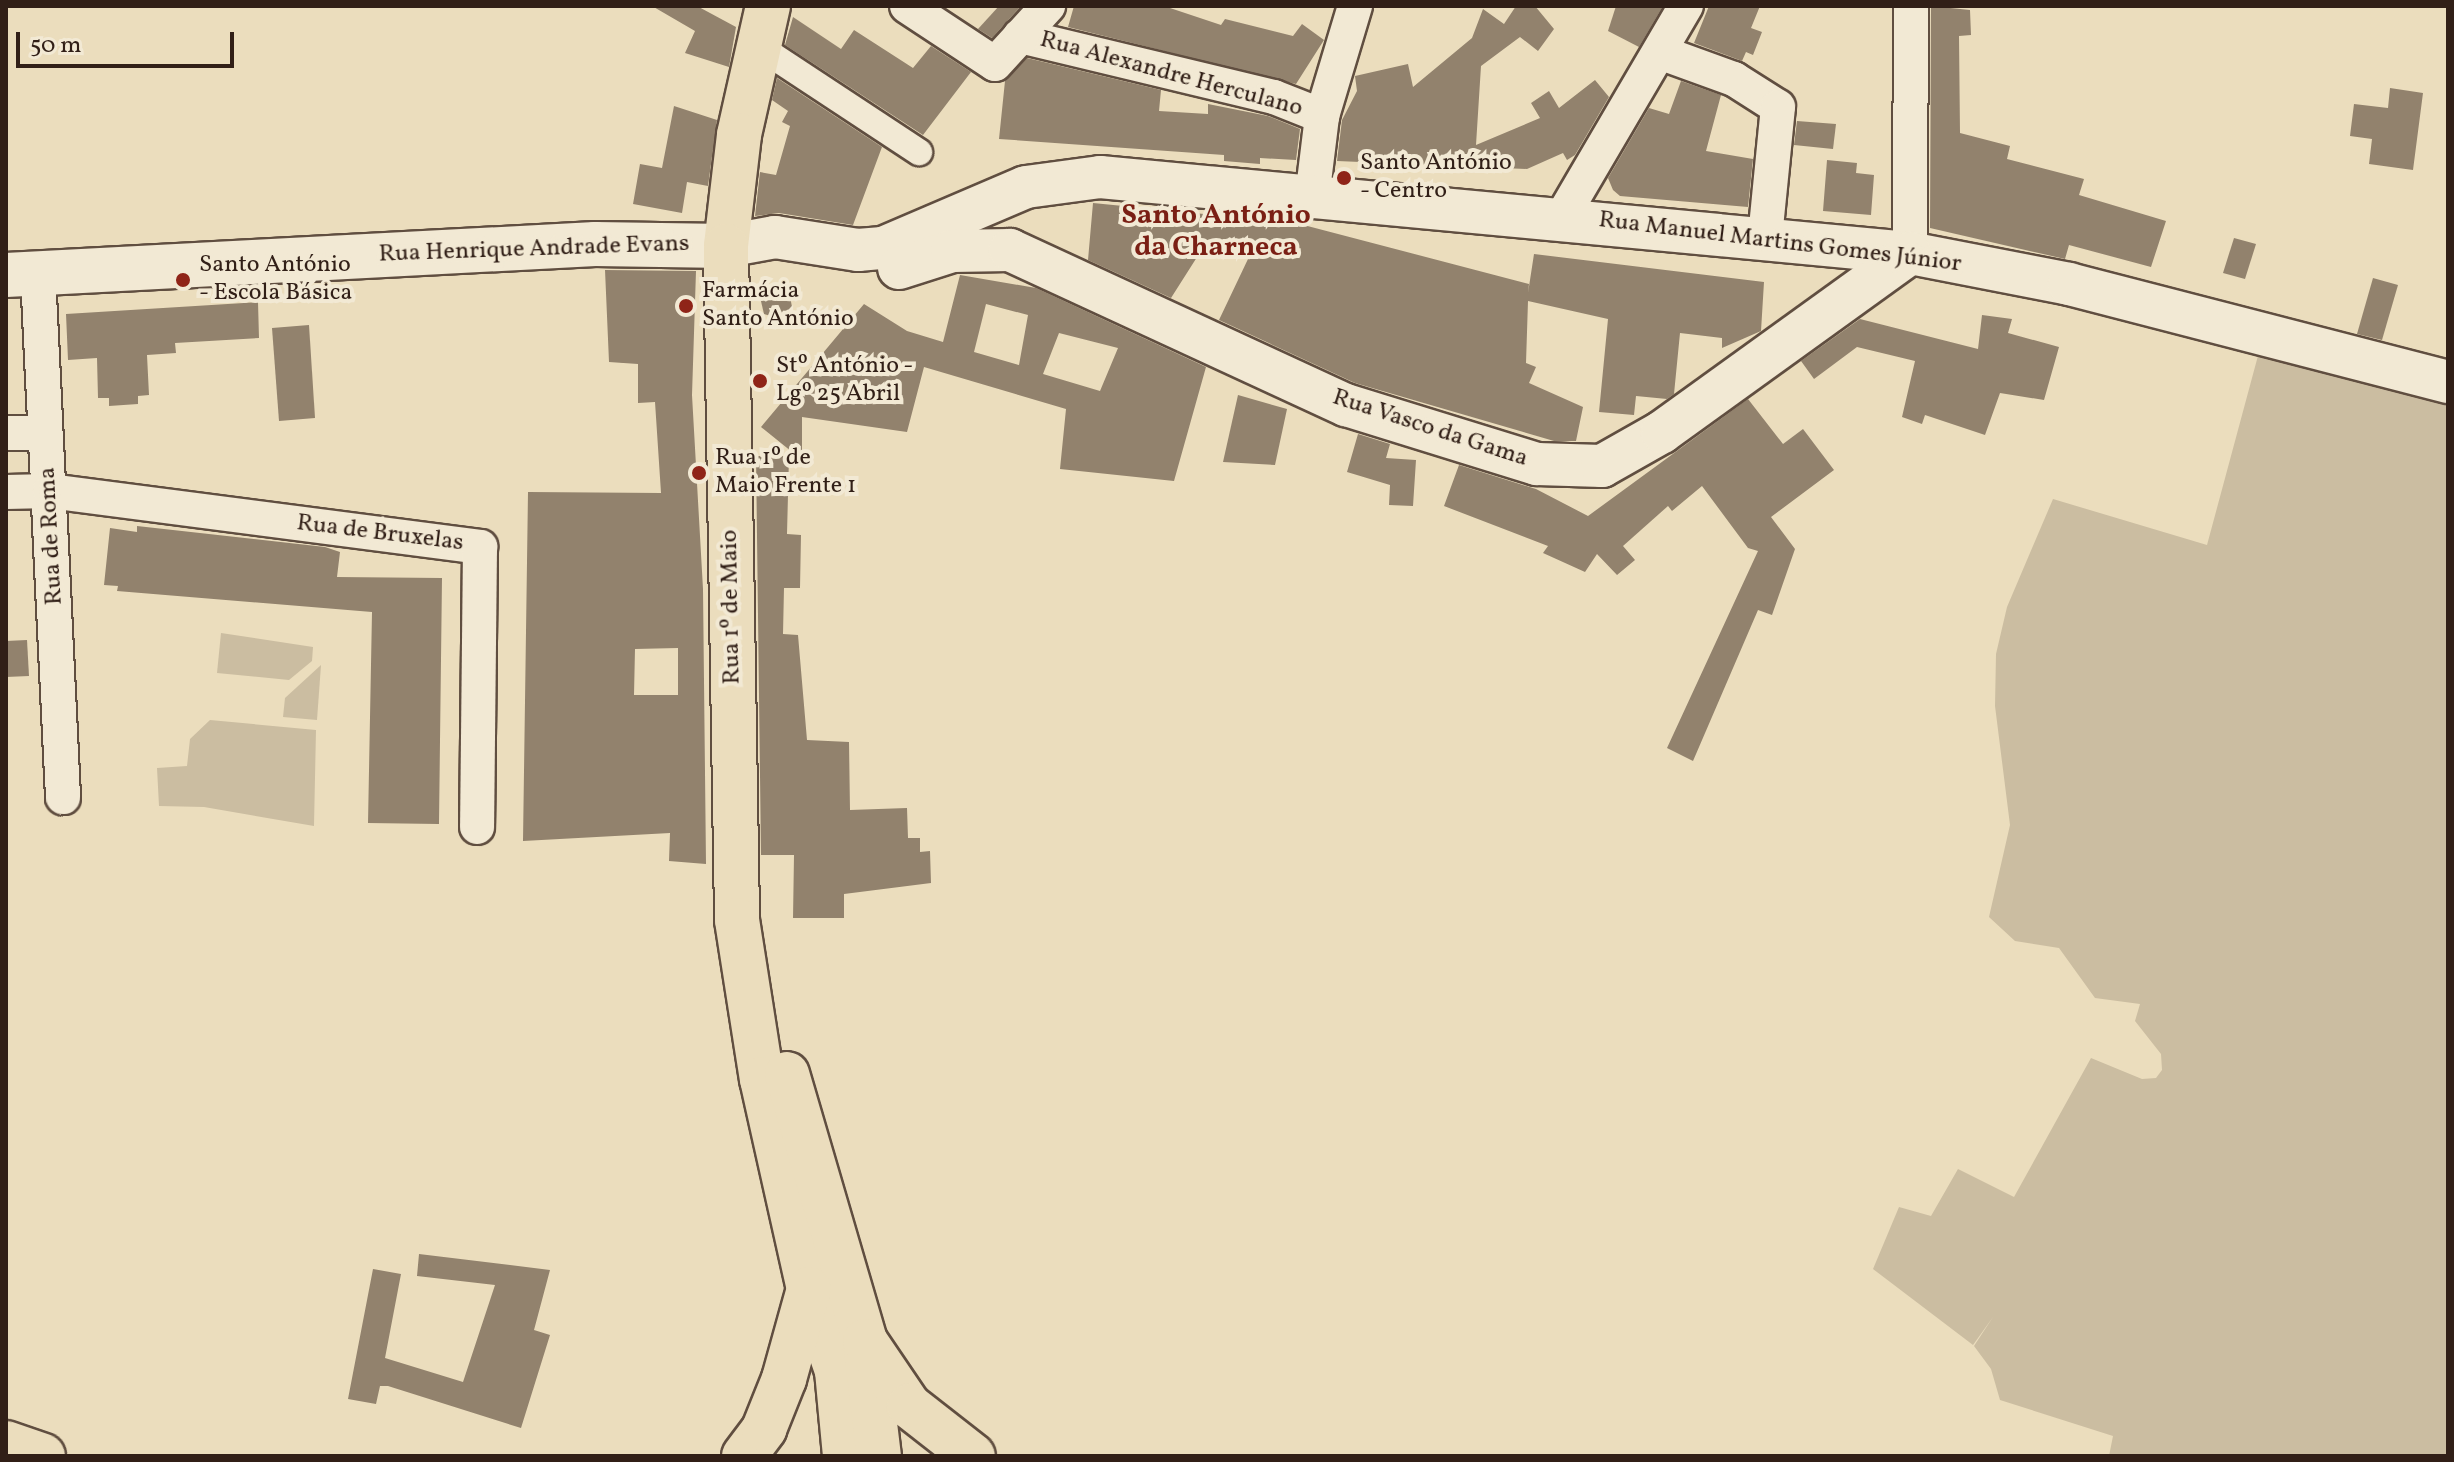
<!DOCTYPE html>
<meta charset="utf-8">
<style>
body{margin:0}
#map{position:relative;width:2454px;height:1462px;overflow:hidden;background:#ebddbd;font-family:Vollkorn,serif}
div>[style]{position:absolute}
.green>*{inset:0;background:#cbbda1}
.building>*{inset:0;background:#92826d}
.roads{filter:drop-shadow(2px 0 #604e40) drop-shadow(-2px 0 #604e40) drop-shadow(0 2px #604e40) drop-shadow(0 -2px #604e40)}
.pedestrian>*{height:26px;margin:-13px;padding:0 13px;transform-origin:13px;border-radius:13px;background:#f2e9d4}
.minor>*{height:34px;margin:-17px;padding:0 17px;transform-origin:17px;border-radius:17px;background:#f2e9d4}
.tertiary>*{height:42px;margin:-21px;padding:0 21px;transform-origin:21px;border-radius:21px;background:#f2e9d4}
.secondary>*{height:44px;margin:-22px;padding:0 22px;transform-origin:22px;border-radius:22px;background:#f2e9d4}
.primary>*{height:44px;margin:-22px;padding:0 22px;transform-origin:22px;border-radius:22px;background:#ebddbd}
.trunk>*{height:44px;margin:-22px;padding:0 22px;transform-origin:22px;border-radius:22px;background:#ebddbd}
.dots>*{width:22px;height:22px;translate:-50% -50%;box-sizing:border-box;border:4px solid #f2e9d4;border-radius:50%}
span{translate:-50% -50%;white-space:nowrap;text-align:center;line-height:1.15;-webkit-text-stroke:8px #f2e9d4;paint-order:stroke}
.street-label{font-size:24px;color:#311f17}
.poi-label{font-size:24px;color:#311f17}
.left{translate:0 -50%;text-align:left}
.quarter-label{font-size:28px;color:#7a1f14;font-weight:700}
.frame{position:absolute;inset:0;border:8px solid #311f17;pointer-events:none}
.scale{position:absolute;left:16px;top:32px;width:218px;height:36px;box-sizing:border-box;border:4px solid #311f17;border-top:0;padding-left:10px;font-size:24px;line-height:28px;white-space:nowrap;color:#311f17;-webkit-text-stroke:6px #f2e9d4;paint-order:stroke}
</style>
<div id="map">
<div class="green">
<i style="clip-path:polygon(2259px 352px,2448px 401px,2448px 1456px,2109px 1456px,2113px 1436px,2000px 1400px,1991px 1369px,1974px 1346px,1993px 1317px,1973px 1345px,1873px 1269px,1899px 1207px,1931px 1216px,1958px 1169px,2014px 1197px,2091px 1058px,2142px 1079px,2156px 1078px,2162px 1070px,2161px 1054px,2135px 1021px,2140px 1004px,2095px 998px,2059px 948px,2015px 941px,1989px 917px,2010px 825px,1995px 706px,1996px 654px,2007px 607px,2053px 499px,2207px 545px)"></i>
<i style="clip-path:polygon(221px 633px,313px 647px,312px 661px,289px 680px,217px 673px)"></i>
<i style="clip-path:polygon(321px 665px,317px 720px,283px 717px,285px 698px)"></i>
<i style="clip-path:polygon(210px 720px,316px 730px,314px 826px,204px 807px,159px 806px,157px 768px,187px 766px,190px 739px)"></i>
</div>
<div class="building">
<i style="clip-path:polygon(652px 6px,697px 6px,736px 27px,729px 67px,685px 53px,695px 31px)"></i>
<i style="clip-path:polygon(999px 6px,1021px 6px,992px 38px,978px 29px)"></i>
<i style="clip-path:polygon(1074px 6px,1164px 6px,1221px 25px,1225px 19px,1293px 36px,1302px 24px,1324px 40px,1296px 84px,1068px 27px)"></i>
<i style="clip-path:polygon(1516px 6px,1535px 6px,1554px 29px,1538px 51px,1520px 37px,1481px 66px,1476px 145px,1540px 118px,1531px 103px,1549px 91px,1559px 108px,1595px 80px,1609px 97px,1575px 155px,1567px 160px,1563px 153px,1527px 169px,1337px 161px,1342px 120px,1357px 91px,1355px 76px,1408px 64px,1413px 87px,1472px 38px,1483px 9px,1504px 24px)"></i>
<i style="clip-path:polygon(1616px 6px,1663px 6px,1639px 47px,1608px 31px)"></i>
<i style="clip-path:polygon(1709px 6px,1760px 6px,1751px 28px,1762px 32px,1753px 55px,1746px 52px,1742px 61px,1694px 43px)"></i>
<i style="clip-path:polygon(1931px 6px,1970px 10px,1971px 35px,1959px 36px,1960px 133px,2010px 146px,2007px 159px,2084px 179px,2079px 195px,2166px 221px,2151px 267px,2069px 245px,2065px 259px,1930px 228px)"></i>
<i style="clip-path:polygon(793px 17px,841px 49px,854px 30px,913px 68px,931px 46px,971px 72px,923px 135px,785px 45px)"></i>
<i style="clip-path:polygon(1027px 58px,1161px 90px,1159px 111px,1208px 114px,1208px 104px,1268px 116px,1300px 129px,1296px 160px,1260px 158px,1260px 164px,1224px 161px,1224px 155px,999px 139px,1005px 81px)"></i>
<i style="clip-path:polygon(777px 78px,882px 147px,853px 225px,779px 213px,755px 216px,760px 172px,776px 175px,790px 126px,782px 122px,788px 111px,772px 100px)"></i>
<i style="clip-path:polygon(1681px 81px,1721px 95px,1706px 151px,1753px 159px,1748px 207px,1620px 196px,1613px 190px,1608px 178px,1649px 108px,1669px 114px)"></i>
<i style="clip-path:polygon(2390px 88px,2423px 93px,2413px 170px,2369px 164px,2372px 139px,2350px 136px,2354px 104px,2388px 108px)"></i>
<i style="clip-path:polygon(674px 106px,717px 120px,708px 186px,687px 182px,682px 213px,633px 204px,640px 164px,662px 168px)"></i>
<i style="clip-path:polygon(1797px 121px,1836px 124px,1833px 149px,1794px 145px)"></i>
<i style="clip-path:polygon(1827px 160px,1857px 163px,1856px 173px,1874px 175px,1871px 215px,1823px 211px)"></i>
<i style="clip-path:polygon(1093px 203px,1296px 223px,1529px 284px,1528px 293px,1534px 254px,1764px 282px,1761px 331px,1722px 348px,1722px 338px,1680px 333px,1674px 394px,1667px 399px,1636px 396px,1634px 415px,1599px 412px,1608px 319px,1528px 301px,1526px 363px,1536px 367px,1529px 383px,1583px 407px,1576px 441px,1554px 441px,1355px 383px,1219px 320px,1248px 259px,1199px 254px,1171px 298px,1088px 260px)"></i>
<i style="clip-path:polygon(2234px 238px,2256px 244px,2245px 279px,2223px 273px)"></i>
<i style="clip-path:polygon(evenodd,605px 270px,696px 271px,692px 395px,703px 589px,706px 864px,669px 861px,670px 833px,523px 841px,528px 492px,661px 493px,655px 402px,638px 403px,638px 364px,609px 362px,605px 270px,678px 648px,678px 695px,634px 695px,635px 649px,678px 648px)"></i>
<i style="clip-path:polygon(evenodd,960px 275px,1036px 288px,1206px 367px,1174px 481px,1060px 469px,1066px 409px,924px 367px,907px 432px,802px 417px,802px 460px,761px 427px,864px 304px,907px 331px,943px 342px,960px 275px,986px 304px,1028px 315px,1019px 365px,974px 352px,986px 304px,960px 275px,1059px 333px,1118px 348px,1100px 391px,1043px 374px,1059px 333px)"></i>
<i style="clip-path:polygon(2373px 278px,2398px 285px,2382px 340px,2357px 334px)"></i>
<i style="clip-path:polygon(773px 286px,789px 291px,792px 307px,781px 319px,764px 314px,760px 297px)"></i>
<i style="clip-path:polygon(258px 302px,259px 338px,175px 343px,176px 353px,147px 355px,149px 395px,138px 396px,138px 404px,109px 406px,109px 398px,98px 398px,97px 358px,68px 360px,66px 314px)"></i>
<i style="clip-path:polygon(1982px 315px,2012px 319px,2008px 333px,2059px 347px,2044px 400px,2000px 393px,1985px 435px,1925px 415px,1922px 424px,1902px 417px,1915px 361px,1857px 347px,1814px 379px,1801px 361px,1860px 319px,1978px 349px)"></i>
<i style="clip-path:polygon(309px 325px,315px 418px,279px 421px,272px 328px)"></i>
<i style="clip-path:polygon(1238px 395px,1287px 409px,1275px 465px,1223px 462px)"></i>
<i style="clip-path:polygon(1748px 399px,1783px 444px,1803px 429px,1834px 470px,1771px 517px,1795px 549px,1772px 615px,1758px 610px,1693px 761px,1667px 748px,1758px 551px,1748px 548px,1702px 486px,1672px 511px,1668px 506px,1623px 546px,1635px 560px,1617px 575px,1597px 554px,1585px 572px,1543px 553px,1548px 546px,1444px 506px,1459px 465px,1536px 489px,1588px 516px)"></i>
<i style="clip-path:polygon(1358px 434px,1390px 444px,1386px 458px,1416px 460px,1413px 506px,1389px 505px,1390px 485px,1347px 472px)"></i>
<i style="clip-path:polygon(756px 456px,789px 456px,787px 534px,801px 535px,800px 588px,784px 588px,783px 634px,798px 635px,807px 740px,849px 742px,850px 810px,907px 808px,908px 838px,920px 838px,920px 852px,930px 851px,931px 883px,844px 894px,844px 918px,793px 918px,794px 855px,761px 855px)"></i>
<i style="clip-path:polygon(137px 526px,325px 547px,340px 552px,337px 577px,442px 578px,439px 824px,368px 823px,372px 612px,117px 591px,118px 586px,104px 585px,110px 528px,137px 532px)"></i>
<i style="clip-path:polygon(27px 640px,29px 676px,6px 677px,6px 641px)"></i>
<i style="clip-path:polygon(419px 1254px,550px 1270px,534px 1330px,550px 1335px,521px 1428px,388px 1386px,380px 1386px,376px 1404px,348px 1399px,373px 1269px,401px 1274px,385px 1358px,463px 1382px,495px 1285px,417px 1276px)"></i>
</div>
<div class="roads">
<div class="pedestrian">
<i style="left:758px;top:46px;width:193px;rotate:33.4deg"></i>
</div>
<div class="minor">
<i style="left:907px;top:6px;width:105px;rotate:33.4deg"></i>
<i style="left:995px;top:64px;width:79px;rotate:-47.6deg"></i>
<i style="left:1020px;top:36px;width:261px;rotate:13.5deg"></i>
<i style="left:1274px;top:97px;width:52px;rotate:21.6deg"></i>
<i style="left:1662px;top:53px;width:77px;rotate:19.9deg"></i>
<i style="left:1734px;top:79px;width:52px;rotate:32.5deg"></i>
<i style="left:1778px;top:107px;width:132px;rotate:95.7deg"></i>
<i style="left:1312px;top:198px;width:83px;rotate:-83deg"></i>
<i style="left:1322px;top:116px;width:115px;rotate:-73.3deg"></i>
<i style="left:1562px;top:217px;width:245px;rotate:-59.6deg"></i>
<i style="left:1910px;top:253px;width:247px;rotate:-89.8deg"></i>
<i style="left:38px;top:274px;width:524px;rotate:87.26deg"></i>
<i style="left:6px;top:433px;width:39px"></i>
<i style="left:6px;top:492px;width:44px;rotate:-1.3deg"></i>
<i style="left:50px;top:491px;width:434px;rotate:7.4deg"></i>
<i style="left:480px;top:547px;width:280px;rotate:90.6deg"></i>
</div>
<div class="tertiary">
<i style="left:726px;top:246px;width:50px;rotate:-10.4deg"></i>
<i style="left:775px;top:237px;width:84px;rotate:8.9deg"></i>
<i style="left:858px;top:250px;width:25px;rotate:-5deg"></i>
<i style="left:883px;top:248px;width:155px;rotate:-23.1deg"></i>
<i style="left:1026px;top:187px;width:75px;rotate:-7.7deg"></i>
<i style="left:1100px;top:177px;width:814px;rotate:5.36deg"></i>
<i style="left:1910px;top:253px;width:162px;rotate:11deg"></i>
<i style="left:2069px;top:284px;width:391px;rotate:14.5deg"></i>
<i style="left:899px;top:268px;width:56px;rotate:-17.8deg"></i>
<i style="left:952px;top:251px;width:58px;rotate:-1deg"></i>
<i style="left:1010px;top:250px;width:370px;rotate:24.8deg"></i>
<i style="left:1346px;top:405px;width:200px;rotate:17.2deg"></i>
<i style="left:1537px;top:464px;width:65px;rotate:1.8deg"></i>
<i style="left:1602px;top:466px;width:69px;rotate:-29.5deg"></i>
<i style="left:1662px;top:432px;width:306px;rotate:-35.8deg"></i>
</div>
<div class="secondary">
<i style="left:6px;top:275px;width:590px;rotate:-3.01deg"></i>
<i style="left:595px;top:244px;width:131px;rotate:0.9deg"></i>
</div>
<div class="primary">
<i style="left:768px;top:6px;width:132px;rotate:102.7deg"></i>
<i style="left:739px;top:135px;width:112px;rotate:96.7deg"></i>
<i style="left:726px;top:246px;width:674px;rotate:89.06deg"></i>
<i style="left:737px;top:920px;width:161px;rotate:81.1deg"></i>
<i style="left:762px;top:1079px;width:215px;rotate:77.4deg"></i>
<i style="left:809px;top:1289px;width:87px;rotate:71.1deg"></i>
<i style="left:837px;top:1371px;width:85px;rotate:84.6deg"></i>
<i style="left:787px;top:1074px;width:278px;rotate:73.7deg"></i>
<i style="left:865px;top:1341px;width:116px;rotate:83.1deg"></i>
</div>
<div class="trunk">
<i style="left:865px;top:1341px;width:78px;rotate:55.9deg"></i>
<i style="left:909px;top:1406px;width:81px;rotate:38deg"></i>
<i style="left:6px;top:1443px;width:39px;rotate:19deg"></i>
<i style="left:744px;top:1456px;width:34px;rotate:-53deg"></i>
<i style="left:764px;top:1429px;width:54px;rotate:-68.2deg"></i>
<i style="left:784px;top:1379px;width:93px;rotate:-74.5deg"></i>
</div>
</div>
<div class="dots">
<i style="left:1344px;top:178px;background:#8f2418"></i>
<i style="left:183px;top:280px;background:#8f2418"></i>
<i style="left:686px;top:306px;background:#8f2418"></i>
<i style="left:760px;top:381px;background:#8f2418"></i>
<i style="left:699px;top:473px;background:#8f2418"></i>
</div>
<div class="street-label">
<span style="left:1171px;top:75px;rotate:15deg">Rua Alexandre Herculano</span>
<span style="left:1780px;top:243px;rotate:7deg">Rua Manuel Martins Gomes Júnior</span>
<span style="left:534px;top:250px;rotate:-2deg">Rua Henrique Andrade Evans</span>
<span style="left:1430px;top:429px;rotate:18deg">Rua Vasco da Gama</span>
<span style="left:380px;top:534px;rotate:7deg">Rua de Bruxelas</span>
<span style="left:52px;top:536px;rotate:-93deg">Rua de Roma</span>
<span style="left:732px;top:607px;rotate:-91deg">Rua 1º de Maio</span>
</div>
<div class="poi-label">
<span class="left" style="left:1360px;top:178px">Santo António<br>- Centro</span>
<span class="left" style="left:199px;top:280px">Santo António<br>- Escola Básica</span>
<span class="left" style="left:702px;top:306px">Farmácia<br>Santo António</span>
<span class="left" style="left:776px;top:381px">Stº António -<br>Lgº 25 Abril</span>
<span class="left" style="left:715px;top:473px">Rua 1º de<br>Maio Frente 1</span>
</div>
<div class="quarter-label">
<span style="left:1216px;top:232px">Santo António<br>da Charneca</span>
</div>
<div class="frame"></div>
<div class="scale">50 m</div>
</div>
